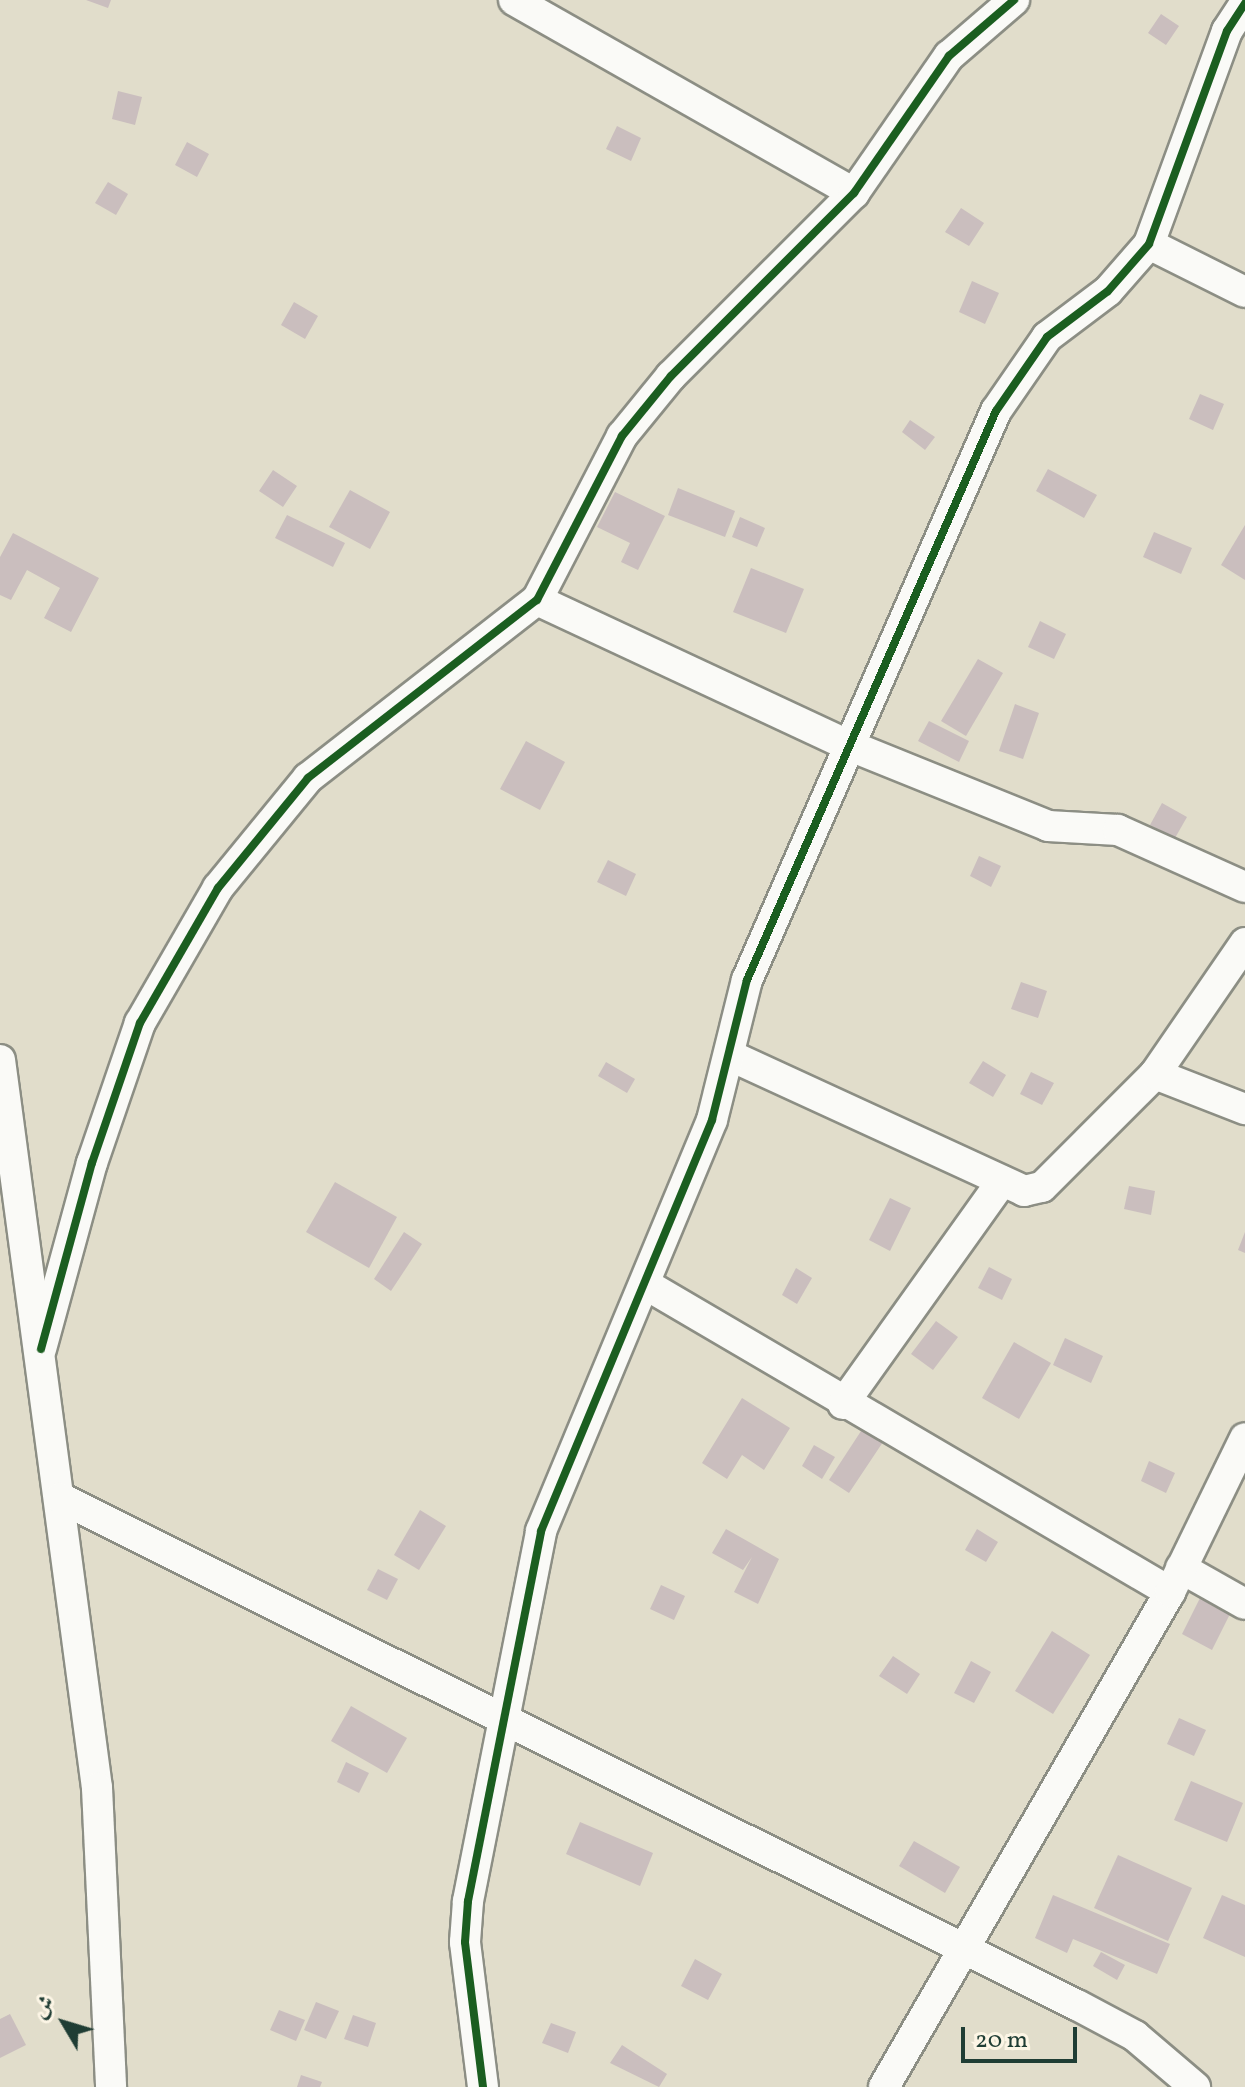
<!DOCTYPE html>
<meta charset="utf-8">
<style>
body{margin:0}
#map{position:relative;width:1245px;height:2087px;overflow:hidden;background:#e1ddcb;font-family:Vollkorn,Amiri,serif}
div>[style]{position:absolute}
.building>*{inset:0;background:#cabebe}
.roads{filter:drop-shadow(2px 0 #8c8e84) drop-shadow(-2px 0 #8c8e84) drop-shadow(0 2px #8c8e84) drop-shadow(0 -2px #8c8e84)}
.minor>*{height:30px;margin:-15px;padding:0 15px;transform-origin:15px;border-radius:15px;background:#fafaf7}
.cycleway>*{height:8px;margin:-4px;padding:0 4px;transform-origin:4px;border-radius:4px;background:#1b5e20}
span{translate:-50% -50%;white-space:nowrap;text-align:center;line-height:1.15;-webkit-text-stroke:6px #fcf5e5;paint-order:stroke}
.north{position:absolute;left:24px;top:1983px;width:80px;height:80px;-webkit-text-stroke:6px #fcf5e5;paint-order:stroke;rotate:308deg;font-size:22px;font-weight:700;line-height:32px;text-align:center;color:#1f3d34}
.north::after{content:'';display:block;margin:auto;width:28px;height:36px;background:#1f3d34;clip-path:polygon(50% 0,100% 100%,50% 72%,0 100%)}
.scale{position:absolute;left:961px;top:2027px;width:116px;height:36px;box-sizing:border-box;border:4px solid #1f3d34;border-top:0;padding-left:10px;font-size:24px;line-height:28px;white-space:nowrap;color:#1f3d34;-webkit-text-stroke:6px #fcf5e5;paint-order:stroke}
</style>
<div id="map">
<div class="building">
<i style="clip-path:polygon(86px 0,111px 0,108px 8px)"></i>
<i style="clip-path:polygon(1161px 14px,1179px 26px,1166px 45px,1148px 33px)"></i>
<i style="clip-path:polygon(118px 91px,142px 97px,135px 125px,112px 119px)"></i>
<i style="clip-path:polygon(617px 126px,641px 138px,631px 161px,606px 149px)"></i>
<i style="clip-path:polygon(187px 142px,209px 154px,197px 177px,175px 165px)"></i>
<i style="clip-path:polygon(108px 182px,128px 194px,116px 215px,95px 203px)"></i>
<i style="clip-path:polygon(961px 208px,984px 223px,969px 246px,945px 232px)"></i>
<i style="clip-path:polygon(972px 281px,999px 293px,985px 324px,959px 312px)"></i>
<i style="clip-path:polygon(294px 302px,318px 316px,305px 339px,281px 325px)"></i>
<i style="clip-path:polygon(1200px 394px,1224px 404px,1213px 430px,1189px 419px)"></i>
<i style="clip-path:polygon(910px 420px,935px 437px,925px 450px,902px 432px)"></i>
<i style="clip-path:polygon(1048px 469px,1097px 495px,1084px 518px,1036px 491px)"></i>
<i style="clip-path:polygon(273px 470px,297px 486px,283px 507px,259px 491px)"></i>
<i style="clip-path:polygon(678px 488px,735px 511px,725px 537px,668px 515px)"></i>
<i style="clip-path:polygon(350px 490px,390px 512px,370px 549px,329px 527px)"></i>
<i style="clip-path:polygon(615px 492px,665px 516px,638px 570px,621px 562px,630px 543px,597px 527px)"></i>
<i style="clip-path:polygon(287px 515px,345px 543px,333px 567px,275px 538px)"></i>
<i style="clip-path:polygon(740px 517px,765px 528px,757px 547px,732px 537px)"></i>
<i style="clip-path:polygon(1245px 525px,1245px 580px,1221px 565px)"></i>
<i style="clip-path:polygon(1154px 532px,1192px 548px,1181px 574px,1143px 557px)"></i>
<i style="clip-path:polygon(13px 533px,99px 578px,71px 632px,44px 618px,60px 588px,27px 570px,11px 600px,0 595px,0 557px)"></i>
<i style="clip-path:polygon(751px 568px,804px 589px,786px 633px,733px 612px)"></i>
<i style="clip-path:polygon(1040px 621px,1066px 634px,1054px 659px,1028px 647px)"></i>
<i style="clip-path:polygon(978px 659px,1003px 673px,966px 736px,941px 721px)"></i>
<i style="clip-path:polygon(1015px 704px,1039px 713px,1023px 759px,999px 751px)"></i>
<i style="clip-path:polygon(929px 721px,969px 741px,959px 762px,918px 741px)"></i>
<i style="clip-path:polygon(526px 741px,565px 762px,540px 810px,500px 789px)"></i>
<i style="clip-path:polygon(1162px 803px,1187px 817px,1175px 838px,1150px 825px)"></i>
<i style="clip-path:polygon(979px 856px,1001px 866px,991px 887px,970px 876px)"></i>
<i style="clip-path:polygon(608px 860px,636px 874px,626px 896px,597px 882px)"></i>
<i style="clip-path:polygon(1021px 982px,1047px 991px,1038px 1018px,1011px 1009px)"></i>
<i style="clip-path:polygon(983px 1061px,1006px 1075px,993px 1097px,969px 1083px)"></i>
<i style="clip-path:polygon(606px 1062px,635px 1079px,627px 1093px,598px 1076px)"></i>
<i style="clip-path:polygon(1031px 1072px,1054px 1083px,1042px 1105px,1020px 1094px)"></i>
<i style="clip-path:polygon(335px 1182px,397px 1217px,369px 1268px,306px 1232px)"></i>
<i style="clip-path:polygon(1129px 1186px,1155px 1191px,1151px 1215px,1124px 1209px)"></i>
<i style="clip-path:polygon(890px 1198px,911px 1208px,890px 1251px,869px 1240px)"></i>
<i style="clip-path:polygon(404px 1232px,422px 1244px,391px 1291px,374px 1279px)"></i>
<i style="clip-path:polygon(1245px 1232px,1245px 1253px,1238px 1250px)"></i>
<i style="clip-path:polygon(989px 1267px,1012px 1279px,1002px 1300px,978px 1288px)"></i>
<i style="clip-path:polygon(796px 1268px,812px 1278px,797px 1304px,782px 1295px)"></i>
<i style="clip-path:polygon(936px 1321px,958px 1337px,933px 1370px,911px 1354px)"></i>
<i style="clip-path:polygon(1065px 1338px,1103px 1356px,1091px 1383px,1053px 1365px)"></i>
<i style="clip-path:polygon(1014px 1342px,1051px 1363px,1019px 1419px,982px 1398px)"></i>
<i style="clip-path:polygon(742px 1398px,790px 1428px,764px 1470px,742px 1455px,727px 1479px,702px 1463px)"></i>
<i style="clip-path:polygon(863px 1428px,883px 1442px,849px 1493px,829px 1480px)"></i>
<i style="clip-path:polygon(814px 1445px,835px 1457px,822px 1479px,802px 1466px)"></i>
<i style="clip-path:polygon(1149px 1461px,1175px 1473px,1166px 1493px,1141px 1481px)"></i>
<i style="clip-path:polygon(420px 1510px,446px 1526px,419px 1570px,394px 1555px)"></i>
<i style="clip-path:polygon(726px 1529px,779px 1559px,758px 1604px,734px 1592px,752px 1557px,743px 1570px,712px 1553px)"></i>
<i style="clip-path:polygon(977px 1529px,998px 1542px,986px 1562px,965px 1550px)"></i>
<i style="clip-path:polygon(378px 1569px,398px 1579px,387px 1600px,367px 1590px)"></i>
<i style="clip-path:polygon(661px 1585px,685px 1596px,674px 1620px,650px 1609px)"></i>
<i style="clip-path:polygon(1201px 1596px,1231px 1612px,1212px 1650px,1182px 1634px)"></i>
<i style="clip-path:polygon(1052px 1631px,1090px 1655px,1053px 1714px,1015px 1691px)"></i>
<i style="clip-path:polygon(893px 1656px,920px 1674px,907px 1694px,879px 1676px)"></i>
<i style="clip-path:polygon(971px 1661px,991px 1672px,974px 1703px,954px 1693px)"></i>
<i style="clip-path:polygon(351px 1706px,407px 1738px,387px 1773px,331px 1741px)"></i>
<i style="clip-path:polygon(1179px 1718px,1206px 1730px,1194px 1756px,1167px 1744px)"></i>
<i style="clip-path:polygon(346px 1762px,369px 1773px,359px 1793px,337px 1782px)"></i>
<i style="clip-path:polygon(1191px 1781px,1243px 1803px,1227px 1842px,1174px 1820px)"></i>
<i style="clip-path:polygon(580px 1822px,653px 1853px,640px 1886px,566px 1854px)"></i>
<i style="clip-path:polygon(914px 1841px,960px 1867px,945px 1893px,899px 1866px)"></i>
<i style="clip-path:polygon(1118px 1855px,1192px 1888px,1168px 1941px,1094px 1908px)"></i>
<i style="clip-path:polygon(1053px 1895px,1170px 1944px,1157px 1974px,1073px 1939px,1067px 1953px,1035px 1938px)"></i>
<i style="clip-path:polygon(1222px 1895px,1245px 1905px,1245px 1957px,1203px 1938px)"></i>
<i style="clip-path:polygon(1101px 1952px,1125px 1965px,1117px 1980px,1093px 1966px)"></i>
<i style="clip-path:polygon(695px 1959px,722px 1974px,708px 2000px,681px 1986px)"></i>
<i style="clip-path:polygon(316px 2002px,339px 2011px,326px 2039px,304px 2030px)"></i>
<i style="clip-path:polygon(279px 2010px,305px 2020px,296px 2041px,270px 2030px)"></i>
<i style="clip-path:polygon(10px 2014px,26px 2045px,0 2058px,0 2019px)"></i>
<i style="clip-path:polygon(353px 2015px,376px 2023px,368px 2047px,344px 2039px)"></i>
<i style="clip-path:polygon(551px 2023px,576px 2032px,568px 2053px,542px 2043px)"></i>
<i style="clip-path:polygon(622px 2045px,667px 2074px,659px 2087px,610px 2063px)"></i>
<i style="clip-path:polygon(301px 2075px,322px 2082px,320px 2087px,297px 2087px)"></i>
</div>
<div class="roads">
<div class="minor">
<i style="left:514px;top:0;width:391px;rotate:29.6deg"></i>
<i style="left:1149px;top:244px;width:107px;rotate:26.6deg"></i>
<i style="left:537px;top:600px;width:343px;rotate:25deg"></i>
<i style="left:848px;top:745px;width:216px;rotate:22deg"></i>
<i style="left:1048px;top:826px;width:70px;rotate:3.3deg"></i>
<i style="left:1118px;top:830px;width:139px;rotate:24.2deg"></i>
<i style="left:731px;top:1056px;width:323px;rotate:24.7deg"></i>
<i style="left:1024px;top:1191px;width:18px;rotate:-13deg"></i>
<i style="left:1042px;top:1187px;width:160px;rotate:-45deg"></i>
<i style="left:1155px;top:1074px;width:159px;rotate:-55.5deg"></i>
<i style="left:0;top:1060px;width:734px;rotate:82.41deg"></i>
<i style="left:97px;top:1788px;width:299px;rotate:87.3deg"></i>
<i style="left:1155px;top:1074px;width:97px;rotate:21.3deg"></i>
<i style="left:645px;top:1284px;width:609px;rotate:30.4deg"></i>
<i style="left:41px;top:1349px;width:193px;rotate:-74.7deg"></i>
<i style="left:92px;top:1163px;width:148px;rotate:-71.1deg"></i>
<i style="left:140px;top:1023px;width:156px;rotate:-60deg"></i>
<i style="left:218px;top:888px;width:142px;rotate:-50.7deg"></i>
<i style="left:308px;top:778px;width:290px;rotate:-37.9deg"></i>
<i style="left:537px;top:600px;width:185px;rotate:-62.6deg"></i>
<i style="left:622px;top:436px;width:77px;rotate:-50.8deg"></i>
<i style="left:671px;top:376px;width:259px;rotate:-45deg"></i>
<i style="left:854px;top:193px;width:167px;rotate:-55.3deg"></i>
<i style="left:949px;top:56px;width:86px;rotate:-40.7deg"></i>
<i style="left:843px;top:1404px;width:274px;rotate:-54.5deg"></i>
<i style="left:60px;top:1498px;width:1136px;rotate:26.5deg"></i>
<i style="left:1077px;top:2005px;width:66px;rotate:28.1deg"></i>
<i style="left:1135px;top:2036px;width:79px;rotate:40.4deg"></i>
<i style="left:1181px;top:1568px;width:73px;rotate:29.4deg"></i>
<i style="left:483px;top:2087px;width:146px;rotate:-97.1deg"></i>
<i style="left:465px;top:1942px;width:41px;rotate:-85.8deg"></i>
<i style="left:468px;top:1901px;width:377px;rotate:-78.8deg"></i>
<i style="left:541px;top:1531px;width:445px;rotate:-67.4deg"></i>
<i style="left:712px;top:1120px;width:144px;rotate:-76deg"></i>
<i style="left:747px;top:980px;width:621px;rotate:-66.37deg"></i>
<i style="left:996px;top:411px;width:90px;rotate:-55.4deg"></i>
<i style="left:1047px;top:337px;width:76px;rotate:-37deg"></i>
<i style="left:1108px;top:291px;width:62px;rotate:-48.9deg"></i>
<i style="left:1149px;top:244px;width:227px;rotate:-69.9deg"></i>
<i style="left:1227px;top:31px;width:33px;rotate:-57deg"></i>
<i style="left:884px;top:2087px;width:572px;rotate:-59.98deg"></i>
<i style="left:1170px;top:1592px;width:171px;rotate:-64deg"></i>
</div>
</div>
<div class="cycleway">
<i style="left:41px;top:1349px;width:193px;rotate:-74.7deg"></i>
<i style="left:92px;top:1163px;width:148px;rotate:-71.1deg"></i>
<i style="left:140px;top:1023px;width:156px;rotate:-60deg"></i>
<i style="left:218px;top:888px;width:142px;rotate:-50.7deg"></i>
<i style="left:308px;top:778px;width:290px;rotate:-37.9deg"></i>
<i style="left:537px;top:600px;width:185px;rotate:-62.6deg"></i>
<i style="left:622px;top:436px;width:77px;rotate:-50.8deg"></i>
<i style="left:671px;top:376px;width:259px;rotate:-45deg"></i>
<i style="left:854px;top:193px;width:167px;rotate:-55.3deg"></i>
<i style="left:949px;top:56px;width:86px;rotate:-40.7deg"></i>
<i style="left:483px;top:2087px;width:146px;rotate:-97.1deg"></i>
<i style="left:465px;top:1942px;width:41px;rotate:-85.8deg"></i>
<i style="left:468px;top:1901px;width:377px;rotate:-78.8deg"></i>
<i style="left:541px;top:1531px;width:445px;rotate:-67.4deg"></i>
<i style="left:712px;top:1120px;width:144px;rotate:-76deg"></i>
<i style="left:747px;top:980px;width:621px;rotate:-66.37deg"></i>
<i style="left:996px;top:411px;width:90px;rotate:-55.4deg"></i>
<i style="left:1047px;top:337px;width:76px;rotate:-37deg"></i>
<i style="left:1108px;top:291px;width:62px;rotate:-48.9deg"></i>
<i style="left:1149px;top:244px;width:227px;rotate:-69.9deg"></i>
<i style="left:1227px;top:31px;width:33px;rotate:-57deg"></i>
</div>
<div class="north">ش</div>
<div class="scale">20 m</div>
</div>
